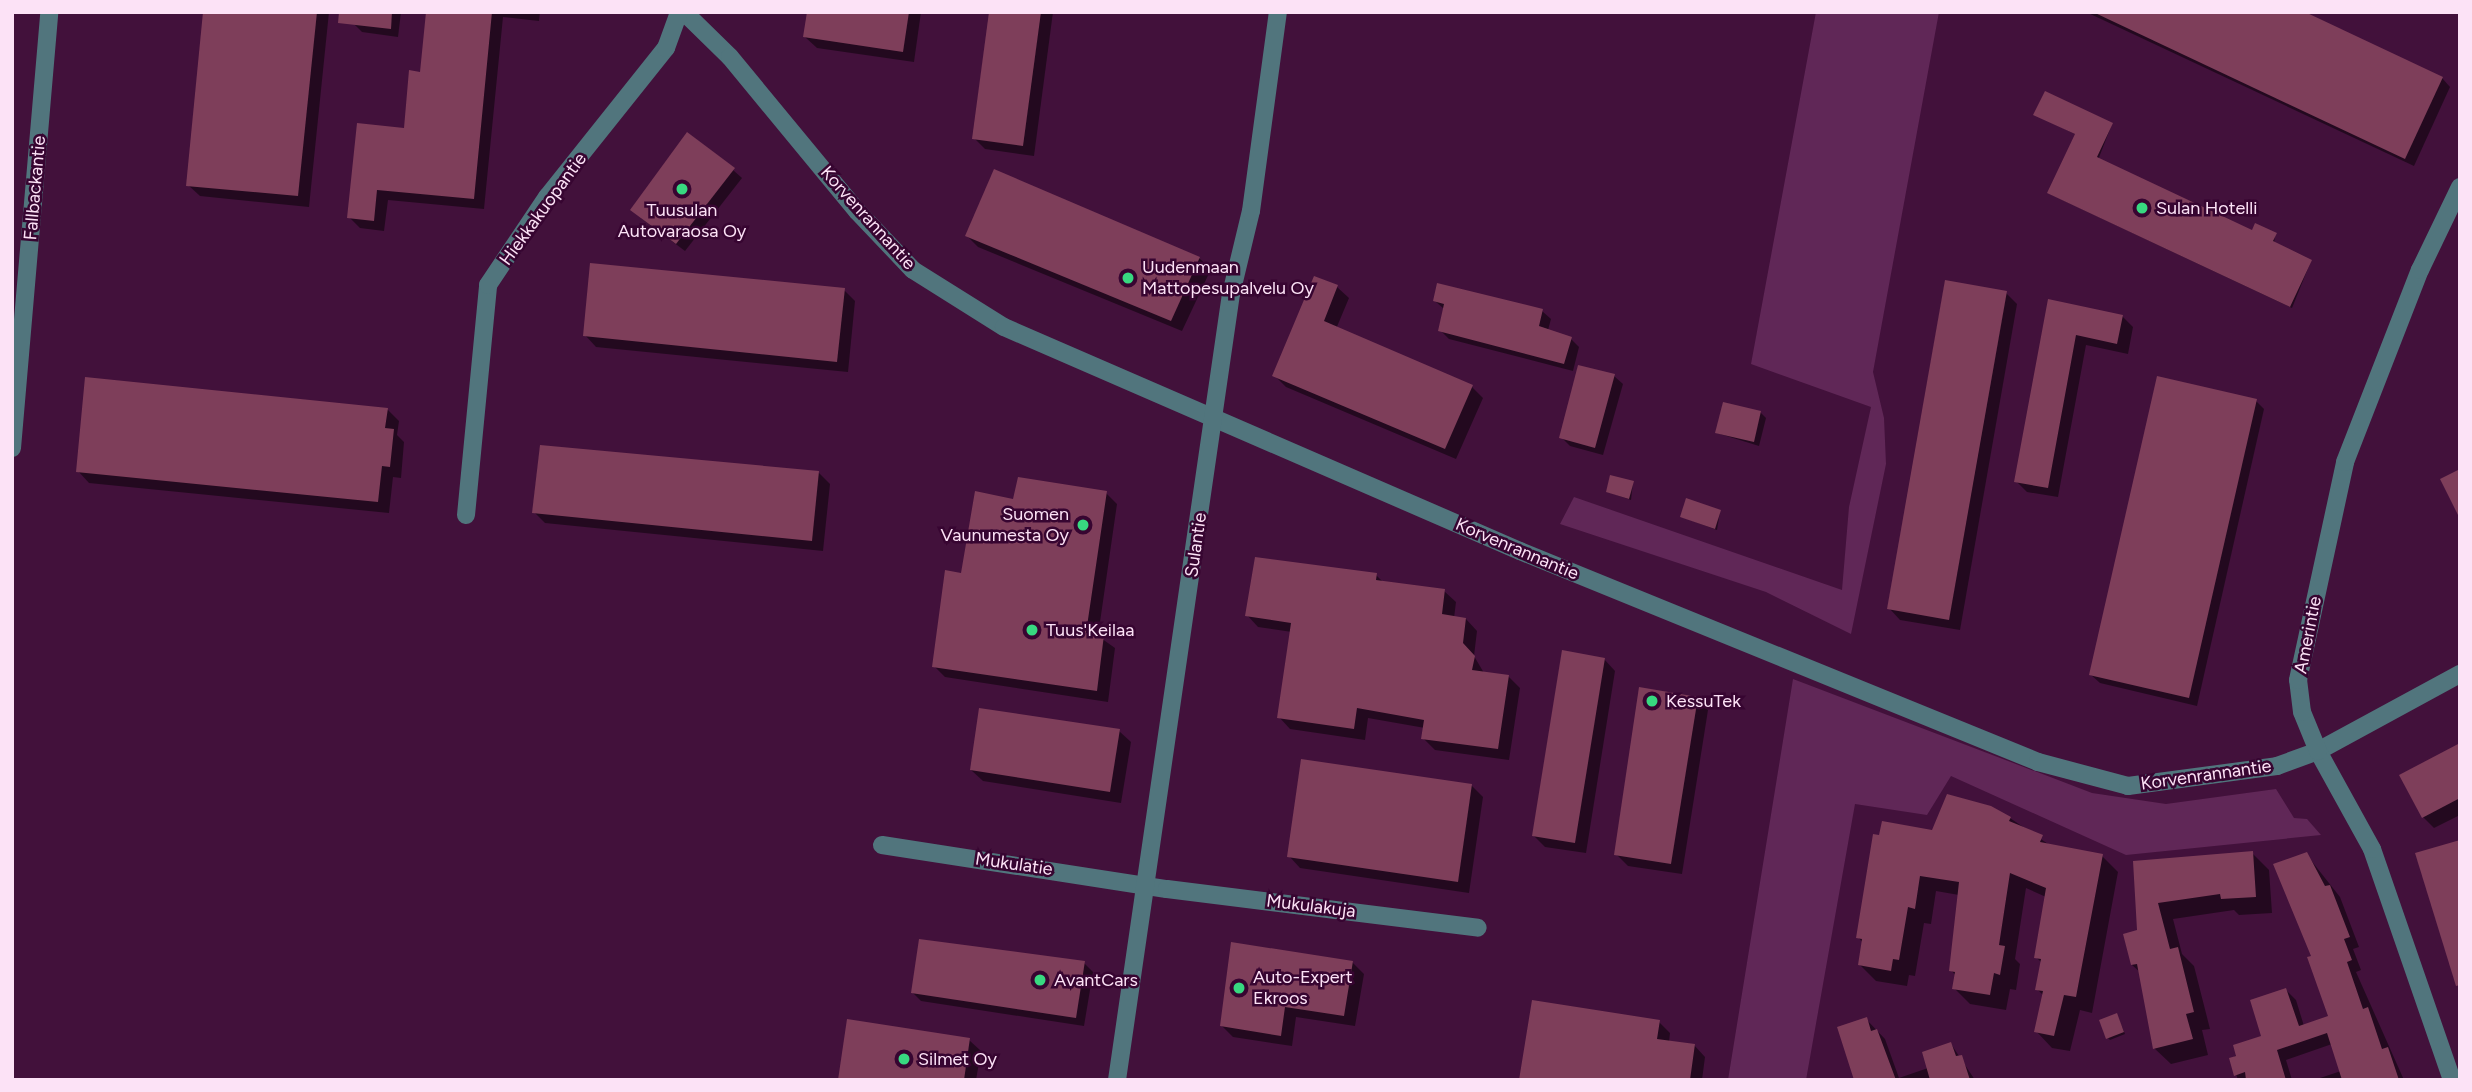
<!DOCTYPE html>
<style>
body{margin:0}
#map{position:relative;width:2472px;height:1092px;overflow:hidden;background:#42113b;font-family:Figtree,sans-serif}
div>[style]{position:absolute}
.green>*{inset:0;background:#602757}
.shadow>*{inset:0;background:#0007}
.building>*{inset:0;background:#7e3e5a}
.minor>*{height:18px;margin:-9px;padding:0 9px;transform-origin:9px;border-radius:9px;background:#51757d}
.dots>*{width:19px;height:19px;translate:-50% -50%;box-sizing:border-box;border:4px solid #370531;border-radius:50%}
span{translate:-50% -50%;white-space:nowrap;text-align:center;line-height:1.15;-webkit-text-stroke:5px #370531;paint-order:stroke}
.street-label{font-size:18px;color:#fce2f6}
.poi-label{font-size:18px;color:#fce2f6}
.left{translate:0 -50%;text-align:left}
.right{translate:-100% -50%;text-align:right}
.frame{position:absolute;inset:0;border:14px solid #fce2f6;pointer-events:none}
</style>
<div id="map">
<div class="green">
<i style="clip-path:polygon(1816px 12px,1939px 12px,1873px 372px,1884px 418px,1886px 464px,1851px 634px,1766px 592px,1560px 524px,1574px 497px,1842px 590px,1849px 507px,1871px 407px,1751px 364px)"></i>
<i style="clip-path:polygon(1793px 679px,2092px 793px,2166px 804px,2276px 789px,2294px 818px,2307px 819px,2321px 835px,2126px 855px,1951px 776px,1927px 815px,1855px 804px,1806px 1080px,1728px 1080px)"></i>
</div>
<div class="shadow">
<i style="clip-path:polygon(205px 12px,329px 12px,309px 207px,200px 196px,188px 185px)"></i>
<i style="clip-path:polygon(355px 12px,401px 12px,398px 37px,362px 32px,354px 24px)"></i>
<i style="clip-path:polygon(427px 12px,540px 12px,539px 21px,503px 17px,484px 209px,388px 200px,384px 231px,360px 228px,349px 217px,406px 130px,421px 74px)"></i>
<i style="clip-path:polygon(808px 12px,921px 12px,914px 62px,817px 48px,805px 37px)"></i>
<i style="clip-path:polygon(991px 12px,1053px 12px,1034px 156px,985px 149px,974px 138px)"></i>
<i style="clip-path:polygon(2086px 12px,2301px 12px,2442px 78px,2450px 87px,2414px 166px)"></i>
<i style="clip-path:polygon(2038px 116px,2112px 124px,2098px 160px,2252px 233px,2275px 235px,2274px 244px,2311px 261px,2292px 308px,2052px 195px,2077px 135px)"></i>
<i style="clip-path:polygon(733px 170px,742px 178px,685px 251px,641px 218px)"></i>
<i style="clip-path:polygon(967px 236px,1199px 258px,1211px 269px,1182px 331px,978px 247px)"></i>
<i style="clip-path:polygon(1337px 287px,1349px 298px,1336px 329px,1472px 387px,1483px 398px,1456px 459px,1286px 387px,1274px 375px)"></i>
<i style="clip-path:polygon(844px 290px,855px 301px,848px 372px,596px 347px,585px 335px)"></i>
<i style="clip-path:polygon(2006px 293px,2017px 304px,1960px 630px,1900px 620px,1889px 608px)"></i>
<i style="clip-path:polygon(1435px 301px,1542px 311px,1551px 319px,1548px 330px,1571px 339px,1579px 347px,1573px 371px,1449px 339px,1440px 330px,1444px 309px)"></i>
<i style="clip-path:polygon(2049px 301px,2122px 316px,2133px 327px,2128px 354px,2086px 345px,2058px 497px,2027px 492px,2016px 481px)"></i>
<i style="clip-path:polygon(1614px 376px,1623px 384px,1603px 455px,1570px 446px,1561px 437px)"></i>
<i style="clip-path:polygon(2256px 401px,2264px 409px,2197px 706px,2100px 683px,2091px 675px)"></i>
<i style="clip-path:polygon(388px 410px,399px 421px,397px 435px,404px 442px,401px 478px,393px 477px,389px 513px,89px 483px,78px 471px)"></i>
<i style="clip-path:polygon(1760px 412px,1766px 418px,1759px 446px,1717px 433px)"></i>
<i style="clip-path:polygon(819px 473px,830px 484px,823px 551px,545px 523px,534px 512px)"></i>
<i style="clip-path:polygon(1633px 482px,1631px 500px,1608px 492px)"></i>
<i style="clip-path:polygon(1106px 493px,1117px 504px,1098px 636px,1115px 648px,1108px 702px,945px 677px,934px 666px,963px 575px,1015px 502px)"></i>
<i style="clip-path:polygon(1720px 512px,1717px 530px,1682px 517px)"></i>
<i style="clip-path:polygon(1376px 575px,1384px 583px,1444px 591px,1456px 602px,1454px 618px,1466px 619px,1477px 631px,1474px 656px,1484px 673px,1508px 676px,1520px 688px,1509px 760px,1435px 750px,1423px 738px,1425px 728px,1368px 718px,1365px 740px,1290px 729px,1279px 717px,1292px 632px,1258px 627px,1247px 615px)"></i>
<i style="clip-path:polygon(1604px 659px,1615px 671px,1586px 853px,1545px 847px,1534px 836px)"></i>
<i style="clip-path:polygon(1697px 698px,1708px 710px,1682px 874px,1628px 866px,1616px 854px)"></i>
<i style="clip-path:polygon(1119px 731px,1131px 742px,1121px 803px,983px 781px,971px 770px)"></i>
<i style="clip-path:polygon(2460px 745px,2460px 815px,2434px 828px,2423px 817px)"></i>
<i style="clip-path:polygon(1472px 786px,1483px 797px,1469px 893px,1300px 868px,1289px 856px)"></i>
<i style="clip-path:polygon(2010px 818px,2051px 846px,2102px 856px,2118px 872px,2092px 1013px,2080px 1010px,2070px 1051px,2052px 1048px,2036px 1031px,2044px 996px,2037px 989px,2042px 963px,2036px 957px,2046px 897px,2026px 888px,2015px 959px,2020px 964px,2016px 990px,2010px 989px,2006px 1010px,1970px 1004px,1954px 988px,1956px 976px,1951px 970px,1959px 895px,1936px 891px,1931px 924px,1924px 923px,1915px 976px,1909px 975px,1907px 986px,1876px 981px,1860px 965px,1863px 943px,1858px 937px,1933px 832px)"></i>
<i style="clip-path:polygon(2252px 853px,2269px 870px,2272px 913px,2239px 915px,2234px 910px,2173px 919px,2182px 954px,2194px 966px,2210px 1029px,2202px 1030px,2208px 1055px,2171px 1064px,2154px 1048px,2141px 973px,2132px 965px,2139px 931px,2135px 863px)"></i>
<i style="clip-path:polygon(2306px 854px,2340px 897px,2359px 947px,2353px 949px,2361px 970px,2356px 972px,2404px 1080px,2314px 1080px,2341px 1071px,2332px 1044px,2286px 1060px,2292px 1080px,2238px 1080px,2231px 1059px,2263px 1037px,2286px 990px,2296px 1000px,2304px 1026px,2330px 1017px,2313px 957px)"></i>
<i style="clip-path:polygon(1352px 962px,1364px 974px,1355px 1026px,1296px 1017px,1292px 1046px,1233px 1037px,1222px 1026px)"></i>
<i style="clip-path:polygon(1084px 963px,1093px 972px,1084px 1026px,921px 1001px,913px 993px)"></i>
<i style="clip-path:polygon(2117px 1015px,2125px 1034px,2110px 1040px,2108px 1038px)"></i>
<i style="clip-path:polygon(1866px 1019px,1885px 1039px,1899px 1078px,1928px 1068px,1951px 1044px,1975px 1080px,1856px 1080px)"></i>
<i style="clip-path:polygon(1659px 1022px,1670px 1033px,1669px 1042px,1694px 1045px,1705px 1057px,1702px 1080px,1521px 1080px)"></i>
<i style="clip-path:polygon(969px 1040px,981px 1051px,976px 1080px,840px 1080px)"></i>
</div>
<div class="building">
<i style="clip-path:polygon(203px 12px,317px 12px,298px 196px,186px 186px)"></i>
<i style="clip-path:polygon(339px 12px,392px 12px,391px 29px,338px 23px)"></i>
<i style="clip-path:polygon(426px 12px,492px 12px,474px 199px,377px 190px,374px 221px,347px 218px,357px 123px,404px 128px,409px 70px,420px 72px)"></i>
<i style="clip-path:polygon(807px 12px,909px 12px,903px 52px,803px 37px)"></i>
<i style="clip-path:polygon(989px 12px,1041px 12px,1023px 146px,972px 139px)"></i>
<i style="clip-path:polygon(2093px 12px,2305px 12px,2443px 77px,2405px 159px)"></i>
<i style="clip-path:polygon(2045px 91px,2113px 123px,2097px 157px,2252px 230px,2255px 223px,2277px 233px,2273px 241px,2312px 260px,2290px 307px,2047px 193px,2075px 134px,2033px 115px)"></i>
<i style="clip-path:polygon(687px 132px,735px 168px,676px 244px,630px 210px)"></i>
<i style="clip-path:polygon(994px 169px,1200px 257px,1171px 321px,965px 236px)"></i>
<i style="clip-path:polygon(590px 263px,845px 288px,837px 362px,583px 336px)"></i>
<i style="clip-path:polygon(1314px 276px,1338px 285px,1324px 321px,1473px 385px,1445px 449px,1272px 376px)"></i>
<i style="clip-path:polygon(1945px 280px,2007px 291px,1949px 620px,1887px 609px)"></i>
<i style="clip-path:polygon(1437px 283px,1543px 309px,1539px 326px,1572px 337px,1564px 364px,1438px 331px,1444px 304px,1433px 301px)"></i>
<i style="clip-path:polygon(2048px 299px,2123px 315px,2117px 344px,2076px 335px,2048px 488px,2014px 482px)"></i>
<i style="clip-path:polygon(1578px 365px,1615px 374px,1595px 448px,1559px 438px)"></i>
<i style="clip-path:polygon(2157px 376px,2257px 399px,2189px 698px,2089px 675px)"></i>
<i style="clip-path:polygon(85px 377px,388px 408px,385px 428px,394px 429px,390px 467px,382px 466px,378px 502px,76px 472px)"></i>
<i style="clip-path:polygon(1723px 402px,1761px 411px,1754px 442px,1715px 433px)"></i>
<i style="clip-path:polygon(540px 445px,819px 471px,812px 541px,532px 513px)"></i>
<i style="clip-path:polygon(2460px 469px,2460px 519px,2440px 479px)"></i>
<i style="clip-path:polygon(1610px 475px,1634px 481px,1629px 499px,1606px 492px)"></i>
<i style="clip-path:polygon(1018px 477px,1107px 491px,1086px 633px,1104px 635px,1097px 691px,932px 667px,945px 570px,961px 573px,975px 491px,1013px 499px)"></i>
<i style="clip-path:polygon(1686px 498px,1721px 510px,1715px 529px,1680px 517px)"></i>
<i style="clip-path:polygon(1255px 557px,1377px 573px,1376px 580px,1445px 589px,1442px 614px,1466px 618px,1463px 643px,1475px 656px,1472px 670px,1509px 675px,1498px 749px,1421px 739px,1424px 720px,1357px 708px,1354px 729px,1277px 718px,1291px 623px,1245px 616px)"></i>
<i style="clip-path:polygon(1562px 650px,1605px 658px,1575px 843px,1532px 836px)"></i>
<i style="clip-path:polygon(1639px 687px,1698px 697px,1671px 864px,1614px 855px)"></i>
<i style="clip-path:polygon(979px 708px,1120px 729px,1110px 792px,970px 770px)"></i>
<i style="clip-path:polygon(2460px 743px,2460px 798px,2422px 818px,2399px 775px)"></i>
<i style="clip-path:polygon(1301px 759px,1472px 784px,1458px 882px,1287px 857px)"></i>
<i style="clip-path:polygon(1947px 794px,1991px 806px,2011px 817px,2009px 821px,2043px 835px,2040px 842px,2103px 854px,2076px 997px,2064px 995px,2054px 1036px,2034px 1032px,2043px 991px,2035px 990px,2041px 959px,2034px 958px,2046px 888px,2010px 873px,1999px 945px,2005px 946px,2000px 975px,1994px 973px,1990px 995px,1952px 989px,1955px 972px,1949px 971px,1959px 882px,1920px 876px,1915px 909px,1908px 907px,1899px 960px,1893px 959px,1891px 971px,1858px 965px,1862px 939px,1856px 938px,1873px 834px,1879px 835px,1882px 821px,1932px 830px)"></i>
<i style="clip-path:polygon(2460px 840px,2460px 985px,2456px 986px,2415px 853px)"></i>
<i style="clip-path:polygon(2253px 851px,2256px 897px,2221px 899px,2220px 894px,2158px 903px,2170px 949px,2178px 947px,2194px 1012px,2186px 1014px,2193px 1039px,2153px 1049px,2137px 964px,2131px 965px,2123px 934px,2137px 930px,2133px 861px)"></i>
<i style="clip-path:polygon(2307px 852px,2325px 886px,2330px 885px,2350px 937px,2344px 939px,2352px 960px,2347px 962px,2363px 1009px,2368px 1007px,2382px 1049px,2388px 1047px,2399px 1080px,2342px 1080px,2327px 1033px,2277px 1050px,2286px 1080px,2246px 1080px,2245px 1072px,2234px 1076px,2229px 1058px,2236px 1056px,2233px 1045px,2261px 1036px,2250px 1000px,2286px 988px,2299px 1026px,2328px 1016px,2307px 957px,2311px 956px,2273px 864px)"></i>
<i style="clip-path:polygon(919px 939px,1085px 961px,1076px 1018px,911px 993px)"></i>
<i style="clip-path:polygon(1231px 942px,1353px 961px,1344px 1016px,1285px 1007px,1281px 1036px,1220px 1026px)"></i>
<i style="clip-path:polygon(1532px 1000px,1660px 1020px,1657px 1039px,1695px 1044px,1690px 1080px,1519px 1080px)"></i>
<i style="clip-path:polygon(2117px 1013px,2124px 1032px,2106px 1039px,2099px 1020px)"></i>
<i style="clip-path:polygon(1867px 1017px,1871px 1031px,1877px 1029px,1896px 1080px,1854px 1080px,1837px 1027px)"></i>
<i style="clip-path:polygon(847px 1019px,970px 1038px,964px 1080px,838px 1080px)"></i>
<i style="clip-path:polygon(1951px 1042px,1956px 1056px,1962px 1055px,1970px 1080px,1930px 1080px,1922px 1052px)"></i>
</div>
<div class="minor">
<i style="left:684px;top:12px;width:64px;rotate:44.4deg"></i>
<i style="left:730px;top:57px;width:200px;rotate:50.5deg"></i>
<i style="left:857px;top:211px;width:81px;rotate:46.5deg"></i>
<i style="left:913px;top:270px;width:107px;rotate:32.1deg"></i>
<i style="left:1004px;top:327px;width:563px;rotate:23.47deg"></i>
<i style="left:1520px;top:551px;width:559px;rotate:22.16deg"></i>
<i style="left:2038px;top:762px;width:93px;rotate:14.9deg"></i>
<i style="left:2128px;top:786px;width:150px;rotate:-7.6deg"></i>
<i style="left:2277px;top:766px;width:44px;rotate:-20.1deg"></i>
<i style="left:2318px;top:751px;width:162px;rotate:-28.5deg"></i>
<i style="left:12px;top:448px;width:438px;rotate:-85.1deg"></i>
<i style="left:466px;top:515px;width:231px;rotate:-84.5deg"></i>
<i style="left:488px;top:285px;width:106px;rotate:-56.2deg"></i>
<i style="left:547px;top:197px;width:191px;rotate:-51.4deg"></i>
<i style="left:666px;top:48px;width:38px;rotate:-70deg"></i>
<i style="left:882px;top:845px;width:288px;rotate:8.8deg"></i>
<i style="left:1167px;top:889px;width:313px;rotate:7.1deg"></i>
<i style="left:1117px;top:1080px;width:794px;rotate:-81.75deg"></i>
<i style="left:1231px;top:294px;width:85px;rotate:-76.5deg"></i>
<i style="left:1251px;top:211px;width:201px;rotate:-82.3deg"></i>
<i style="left:2452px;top:1080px;width:244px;rotate:-109.1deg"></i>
<i style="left:2372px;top:849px;width:112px;rotate:-118.9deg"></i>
<i style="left:2318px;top:751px;width:42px;rotate:-112.3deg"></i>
<i style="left:2302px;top:712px;width:32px;rotate:-97deg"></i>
<i style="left:2298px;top:680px;width:223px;rotate:-77.8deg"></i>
<i style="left:2345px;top:462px;width:206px;rotate:-68.7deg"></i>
<i style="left:2420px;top:270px;width:92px;rotate:-64.3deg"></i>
</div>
<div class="dots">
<i style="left:682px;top:189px;background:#38d880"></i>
<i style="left:2142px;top:208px;background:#38d880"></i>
<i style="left:1128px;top:278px;background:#38d880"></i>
<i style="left:1083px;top:525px;background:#38d880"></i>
<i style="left:1032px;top:630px;background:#38d880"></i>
<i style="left:1652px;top:701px;background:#38d880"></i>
<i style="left:1040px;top:980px;background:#38d880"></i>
<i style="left:1239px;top:988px;background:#38d880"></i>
<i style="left:904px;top:1059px;background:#38d880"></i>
</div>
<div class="street-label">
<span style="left:35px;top:188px;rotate:-85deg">Fallbackantie</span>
<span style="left:543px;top:209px;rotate:-54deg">Hiekkakuopantie</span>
<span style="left:868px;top:218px;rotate:48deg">Korvenrannantie</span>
<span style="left:1196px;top:545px;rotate:-82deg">Sulantie</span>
<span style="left:1517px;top:549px;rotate:23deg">Korvenrannantie</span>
<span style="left:2308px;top:635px;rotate:-79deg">Amerintie</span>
<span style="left:2206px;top:775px;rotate:-8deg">Korvenrannantie</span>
<span style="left:1014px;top:864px;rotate:8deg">Mukulatie</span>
<span style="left:1311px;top:906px;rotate:7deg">Mukulakuja</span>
</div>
<div class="poi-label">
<span class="left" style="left:2156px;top:208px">Sulan Hotelli</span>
<span style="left:682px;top:221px">Tuusulan<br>Autovaraosa Oy</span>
<span class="left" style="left:1142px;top:278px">Uudenmaan<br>Mattopesupalvelu Oy</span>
<span class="right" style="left:1069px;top:525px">Suomen<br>Vaunumesta Oy</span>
<span class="left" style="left:1046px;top:630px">Tuus'Keilaa</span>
<span class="left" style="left:1666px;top:701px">KessuTek</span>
<span class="left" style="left:1253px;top:988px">Auto-Expert<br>Ekroos</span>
<span class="left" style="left:1054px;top:980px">AvantCars</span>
<span class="left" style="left:918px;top:1059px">Silmet Oy</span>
</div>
<div class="frame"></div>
</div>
